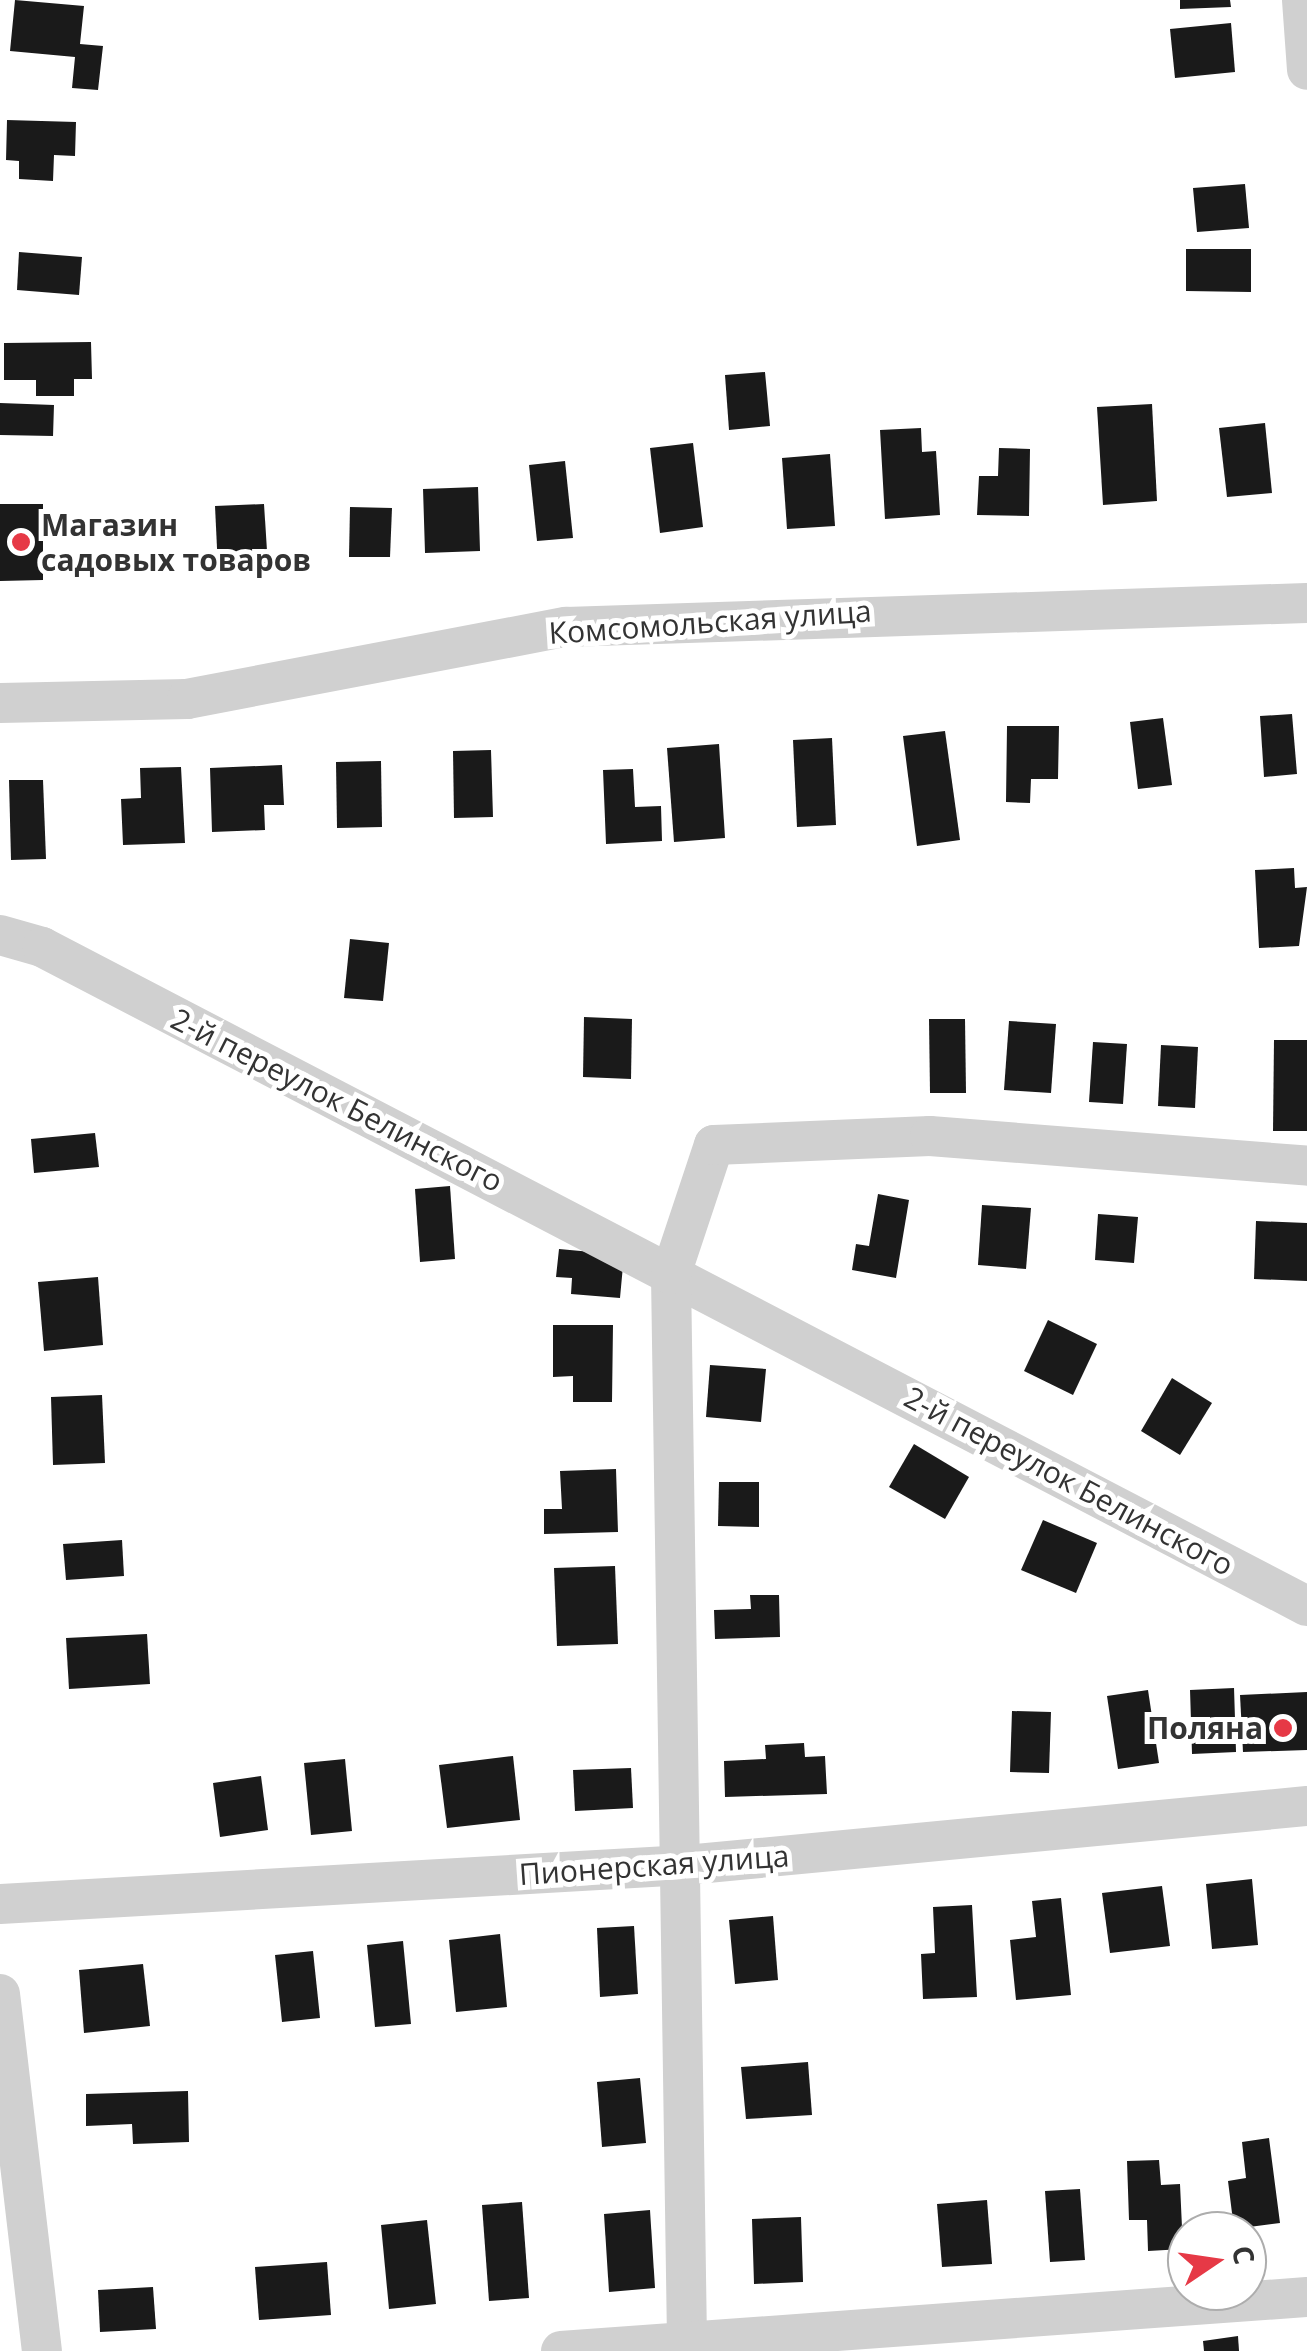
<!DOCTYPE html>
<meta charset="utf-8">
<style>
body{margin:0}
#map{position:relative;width:1307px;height:2351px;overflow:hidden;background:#fff;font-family:"Open Sans",sans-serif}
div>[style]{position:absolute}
.building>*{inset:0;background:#1a1a1a}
.minor>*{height:40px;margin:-20px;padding:0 20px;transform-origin:20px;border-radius:20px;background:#d0d0d0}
.dots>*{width:28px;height:28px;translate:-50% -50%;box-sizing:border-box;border:5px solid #fff;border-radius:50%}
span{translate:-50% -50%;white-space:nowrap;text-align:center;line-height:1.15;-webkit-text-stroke:10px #fff;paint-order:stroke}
.poi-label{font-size:30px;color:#333;font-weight:700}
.left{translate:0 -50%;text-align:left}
.right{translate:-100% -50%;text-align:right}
.street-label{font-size:30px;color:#333}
.north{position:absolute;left:1167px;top:2211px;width:100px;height:100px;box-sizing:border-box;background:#fff;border:2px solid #adadad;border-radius:50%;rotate:77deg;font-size:28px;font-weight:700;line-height:40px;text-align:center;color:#333}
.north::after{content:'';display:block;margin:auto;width:35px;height:45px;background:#e63946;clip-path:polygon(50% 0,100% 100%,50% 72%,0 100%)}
</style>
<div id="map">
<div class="building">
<i style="clip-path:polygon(15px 0,84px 6px,80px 44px,103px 46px,98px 90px,72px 88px,75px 57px,10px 51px)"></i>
<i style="clip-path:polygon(1180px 0,1230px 0,1231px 7px,1180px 9px)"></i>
<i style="clip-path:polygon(1231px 23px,1235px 72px,1175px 78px,1170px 29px)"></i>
<i style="clip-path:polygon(7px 120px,76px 122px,75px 156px,54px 155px,53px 181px,19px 179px,19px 161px,6px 160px)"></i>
<i style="clip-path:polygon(1245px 184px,1249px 228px,1197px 232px,1193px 188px)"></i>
<i style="clip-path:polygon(1186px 249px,1251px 249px,1251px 292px,1186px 291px)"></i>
<i style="clip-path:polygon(19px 252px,82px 257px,79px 295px,17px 290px)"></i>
<i style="clip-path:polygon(91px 342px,92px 379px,74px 379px,74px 396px,36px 396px,36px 380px,4px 380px,4px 343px)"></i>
<i style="clip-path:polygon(765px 372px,770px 426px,729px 430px,725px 375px)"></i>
<i style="clip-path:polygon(0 403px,54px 405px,53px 436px,0 435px)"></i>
<i style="clip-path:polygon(1152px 404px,1157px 501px,1103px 505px,1097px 407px)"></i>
<i style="clip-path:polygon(1265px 423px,1272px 493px,1227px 497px,1219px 428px)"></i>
<i style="clip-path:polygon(921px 428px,922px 452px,936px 451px,940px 515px,885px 519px,880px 430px)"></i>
<i style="clip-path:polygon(693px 443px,703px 527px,660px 533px,650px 448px)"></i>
<i style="clip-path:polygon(999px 448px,1030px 449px,1029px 516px,977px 515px,979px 476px,998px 476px)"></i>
<i style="clip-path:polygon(830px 454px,835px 526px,787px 529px,782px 458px)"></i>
<i style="clip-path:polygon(565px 461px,573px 538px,537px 541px,529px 465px)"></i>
<i style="clip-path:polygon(478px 487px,480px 551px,425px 553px,423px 489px)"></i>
<i style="clip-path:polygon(0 504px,43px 504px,43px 580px,0 581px)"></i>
<i style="clip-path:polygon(264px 504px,268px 566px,218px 569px,215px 506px)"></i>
<i style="clip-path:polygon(350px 507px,392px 508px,390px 557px,349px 557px)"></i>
<i style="clip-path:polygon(1292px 714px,1297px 774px,1264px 777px,1260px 716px)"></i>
<i style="clip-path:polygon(1163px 718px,1172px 785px,1138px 789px,1130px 722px)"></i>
<i style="clip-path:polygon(1007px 726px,1059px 726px,1058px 779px,1031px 779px,1030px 803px,1006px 802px)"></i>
<i style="clip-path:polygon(945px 731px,960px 840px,917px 846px,903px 736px)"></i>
<i style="clip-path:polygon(832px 738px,836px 825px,797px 827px,793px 740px)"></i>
<i style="clip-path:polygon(719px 744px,725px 838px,674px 842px,667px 748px)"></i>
<i style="clip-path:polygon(491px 750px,493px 817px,454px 818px,453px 751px)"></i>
<i style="clip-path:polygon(381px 761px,382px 827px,337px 828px,336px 762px)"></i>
<i style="clip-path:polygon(282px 765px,284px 805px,264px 805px,265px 830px,212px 832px,210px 768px)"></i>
<i style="clip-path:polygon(181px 767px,185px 843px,123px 845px,121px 799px,141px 798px,140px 768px)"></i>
<i style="clip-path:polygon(633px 769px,635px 807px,661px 806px,662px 841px,606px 844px,603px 770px)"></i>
<i style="clip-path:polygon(9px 780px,43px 780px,46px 859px,11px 860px)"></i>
<i style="clip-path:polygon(1294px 868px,1295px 888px,1307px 887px,1299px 946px,1259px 948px,1255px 870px)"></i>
<i style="clip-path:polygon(350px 939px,389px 943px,383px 1001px,344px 998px)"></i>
<i style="clip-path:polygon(584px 1017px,632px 1019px,631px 1079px,583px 1077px)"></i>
<i style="clip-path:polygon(929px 1019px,965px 1019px,966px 1093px,930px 1093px)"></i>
<i style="clip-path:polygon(1009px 1021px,1056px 1024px,1051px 1093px,1004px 1090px)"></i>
<i style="clip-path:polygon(1274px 1040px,1307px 1040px,1307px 1131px,1273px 1131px)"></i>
<i style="clip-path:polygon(1093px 1042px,1127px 1044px,1123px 1104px,1089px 1102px)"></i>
<i style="clip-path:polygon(1161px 1045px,1198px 1047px,1195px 1108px,1158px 1106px)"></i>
<i style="clip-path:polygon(95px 1133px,99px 1167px,34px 1173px,31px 1139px)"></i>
<i style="clip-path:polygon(450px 1186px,455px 1259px,420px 1262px,415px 1189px)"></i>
<i style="clip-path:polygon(878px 1194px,909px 1200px,896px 1278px,852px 1270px,856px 1244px,869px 1246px)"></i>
<i style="clip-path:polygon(982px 1205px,1031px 1208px,1026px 1269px,978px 1265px)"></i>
<i style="clip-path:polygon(1098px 1214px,1138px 1217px,1134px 1263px,1095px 1260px)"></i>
<i style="clip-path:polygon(1256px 1221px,1307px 1223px,1307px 1281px,1254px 1279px)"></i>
<i style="clip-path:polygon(559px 1249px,624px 1255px,620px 1298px,571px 1294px,572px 1278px,556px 1277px)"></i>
<i style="clip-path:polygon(98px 1277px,103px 1345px,44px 1351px,38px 1282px)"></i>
<i style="clip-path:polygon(1048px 1320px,1097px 1344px,1073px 1395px,1024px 1371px)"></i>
<i style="clip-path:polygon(553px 1325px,613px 1325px,612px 1402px,573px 1402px,573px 1376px,553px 1377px)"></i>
<i style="clip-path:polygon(710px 1365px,766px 1369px,761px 1422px,706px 1417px)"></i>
<i style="clip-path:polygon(1172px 1378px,1212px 1403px,1180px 1455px,1141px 1431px)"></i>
<i style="clip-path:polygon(102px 1395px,105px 1463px,53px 1465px,51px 1397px)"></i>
<i style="clip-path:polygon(914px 1444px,969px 1477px,945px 1519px,889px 1487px)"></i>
<i style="clip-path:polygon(616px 1469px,618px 1532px,544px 1534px,544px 1509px,562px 1509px,560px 1471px)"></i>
<i style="clip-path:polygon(719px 1482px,759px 1482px,759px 1527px,718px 1526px)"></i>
<i style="clip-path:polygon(1043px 1520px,1097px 1543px,1076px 1593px,1021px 1570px)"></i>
<i style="clip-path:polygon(122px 1540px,124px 1576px,66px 1580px,63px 1544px)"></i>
<i style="clip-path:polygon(615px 1566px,618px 1644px,557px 1646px,554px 1568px)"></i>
<i style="clip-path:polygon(750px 1595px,779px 1595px,780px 1637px,715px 1639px,714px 1610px,751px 1609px)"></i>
<i style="clip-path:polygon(147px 1634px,150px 1684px,69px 1689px,66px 1638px)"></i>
<i style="clip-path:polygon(1234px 1688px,1236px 1752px,1192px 1754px,1190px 1690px)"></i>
<i style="clip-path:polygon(1148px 1690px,1159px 1763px,1118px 1769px,1107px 1696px)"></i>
<i style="clip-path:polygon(1307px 1692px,1307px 1750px,1243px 1752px,1240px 1695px)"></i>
<i style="clip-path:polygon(1012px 1711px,1051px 1712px,1049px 1773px,1010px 1772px)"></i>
<i style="clip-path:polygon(804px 1743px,805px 1757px,825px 1756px,827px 1794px,725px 1797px,724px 1761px,766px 1759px,765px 1745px)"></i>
<i style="clip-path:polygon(513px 1756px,520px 1820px,447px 1828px,439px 1765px)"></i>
<i style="clip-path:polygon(345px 1759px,352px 1831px,311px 1835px,304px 1763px)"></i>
<i style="clip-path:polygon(631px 1768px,633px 1808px,575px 1811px,573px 1770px)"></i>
<i style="clip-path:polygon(261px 1776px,268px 1830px,220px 1837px,213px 1783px)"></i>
<i style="clip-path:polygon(1252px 1879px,1258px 1945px,1212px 1949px,1206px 1884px)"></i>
<i style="clip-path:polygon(1162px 1886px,1170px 1946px,1110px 1953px,1102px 1893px)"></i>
<i style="clip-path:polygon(1061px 1898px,1071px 1995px,1016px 2000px,1010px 1940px,1036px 1937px,1032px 1901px)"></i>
<i style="clip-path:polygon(972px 1905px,977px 1997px,923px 1999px,921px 1954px,935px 1953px,933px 1907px)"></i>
<i style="clip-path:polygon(773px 1916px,778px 1980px,735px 1984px,729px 1920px)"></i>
<i style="clip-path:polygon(634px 1926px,638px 1994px,600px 1997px,597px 1928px)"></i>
<i style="clip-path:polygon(500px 1934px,507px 2007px,456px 2012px,449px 1940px)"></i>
<i style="clip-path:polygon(403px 1941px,411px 2024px,375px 2027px,367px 1945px)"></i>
<i style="clip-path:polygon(313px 1951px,320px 2018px,282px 2022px,275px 1955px)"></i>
<i style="clip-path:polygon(143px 1964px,150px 2026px,84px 2033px,79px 1970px)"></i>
<i style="clip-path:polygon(808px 2062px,812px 2115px,746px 2119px,741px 2067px)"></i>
<i style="clip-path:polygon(640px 2078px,646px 2143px,602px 2147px,597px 2082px)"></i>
<i style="clip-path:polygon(188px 2091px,189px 2142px,133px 2144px,132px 2124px,86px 2126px,86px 2094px)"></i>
<i style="clip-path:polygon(1269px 2138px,1280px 2223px,1234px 2229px,1228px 2181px,1246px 2178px,1242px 2142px)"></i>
<i style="clip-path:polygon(1159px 2160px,1161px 2185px,1180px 2184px,1183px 2249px,1148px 2251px,1147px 2220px,1129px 2220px,1127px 2161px)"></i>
<i style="clip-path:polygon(1080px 2189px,1085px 2260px,1050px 2262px,1045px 2191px)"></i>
<i style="clip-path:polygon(987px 2200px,992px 2264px,942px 2267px,937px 2204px)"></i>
<i style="clip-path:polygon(522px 2202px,529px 2298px,489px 2301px,482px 2205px)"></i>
<i style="clip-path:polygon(650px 2210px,655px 2288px,609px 2292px,604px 2214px)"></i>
<i style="clip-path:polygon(801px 2217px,803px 2282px,754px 2284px,752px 2219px)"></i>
<i style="clip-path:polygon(427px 2220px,436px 2304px,389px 2309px,381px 2225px)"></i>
<i style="clip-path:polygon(327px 2262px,331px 2315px,259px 2320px,255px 2267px)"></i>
<i style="clip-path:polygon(153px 2287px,156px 2329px,100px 2332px,98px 2290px)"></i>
<i style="clip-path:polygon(1238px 2336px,1239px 2351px,1204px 2351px,1203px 2341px)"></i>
</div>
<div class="minor">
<i style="left:1302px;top:0;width:70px;rotate:85.9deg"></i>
<i style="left:0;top:703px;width:187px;rotate:-1.2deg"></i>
<i style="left:187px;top:699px;width:386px;rotate:-10.8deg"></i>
<i style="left:566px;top:627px;width:741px;rotate:-1.86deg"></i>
<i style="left:0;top:935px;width:44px;rotate:15.9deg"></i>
<i style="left:42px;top:947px;width:1426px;rotate:27.52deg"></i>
<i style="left:0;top:1904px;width:687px;rotate:-3.25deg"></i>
<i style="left:686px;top:1865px;width:624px;rotate:-5.43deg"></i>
<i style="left:0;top:1994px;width:359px;rotate:83.3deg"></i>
<i style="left:687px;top:2341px;width:1067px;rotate:-90.86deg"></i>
<i style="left:671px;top:1274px;width:136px;rotate:-71.6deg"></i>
<i style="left:714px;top:1145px;width:216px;rotate:-2.4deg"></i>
<i style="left:930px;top:1136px;width:378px;rotate:4.5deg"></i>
<i style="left:561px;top:2351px;width:748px;rotate:-4.14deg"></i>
</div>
<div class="dots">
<i style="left:21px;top:542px;background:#e63946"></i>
<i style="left:1283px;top:1728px;background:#e63946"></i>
</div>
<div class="poi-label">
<span class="left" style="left:41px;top:542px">Магазин<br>садовых товаров</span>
<span class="right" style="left:1263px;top:1728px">Поляна</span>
</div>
<div class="street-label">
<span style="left:710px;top:622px;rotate:-4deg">Комсомольская улица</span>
<span style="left:337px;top:1100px;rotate:27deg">2-й переулок Белинского</span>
<span style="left:1069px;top:1481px;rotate:28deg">2-й переулок Белинского</span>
<span style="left:654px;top:1865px;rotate:-4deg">Пионерская улица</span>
</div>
<div class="north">С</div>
</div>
